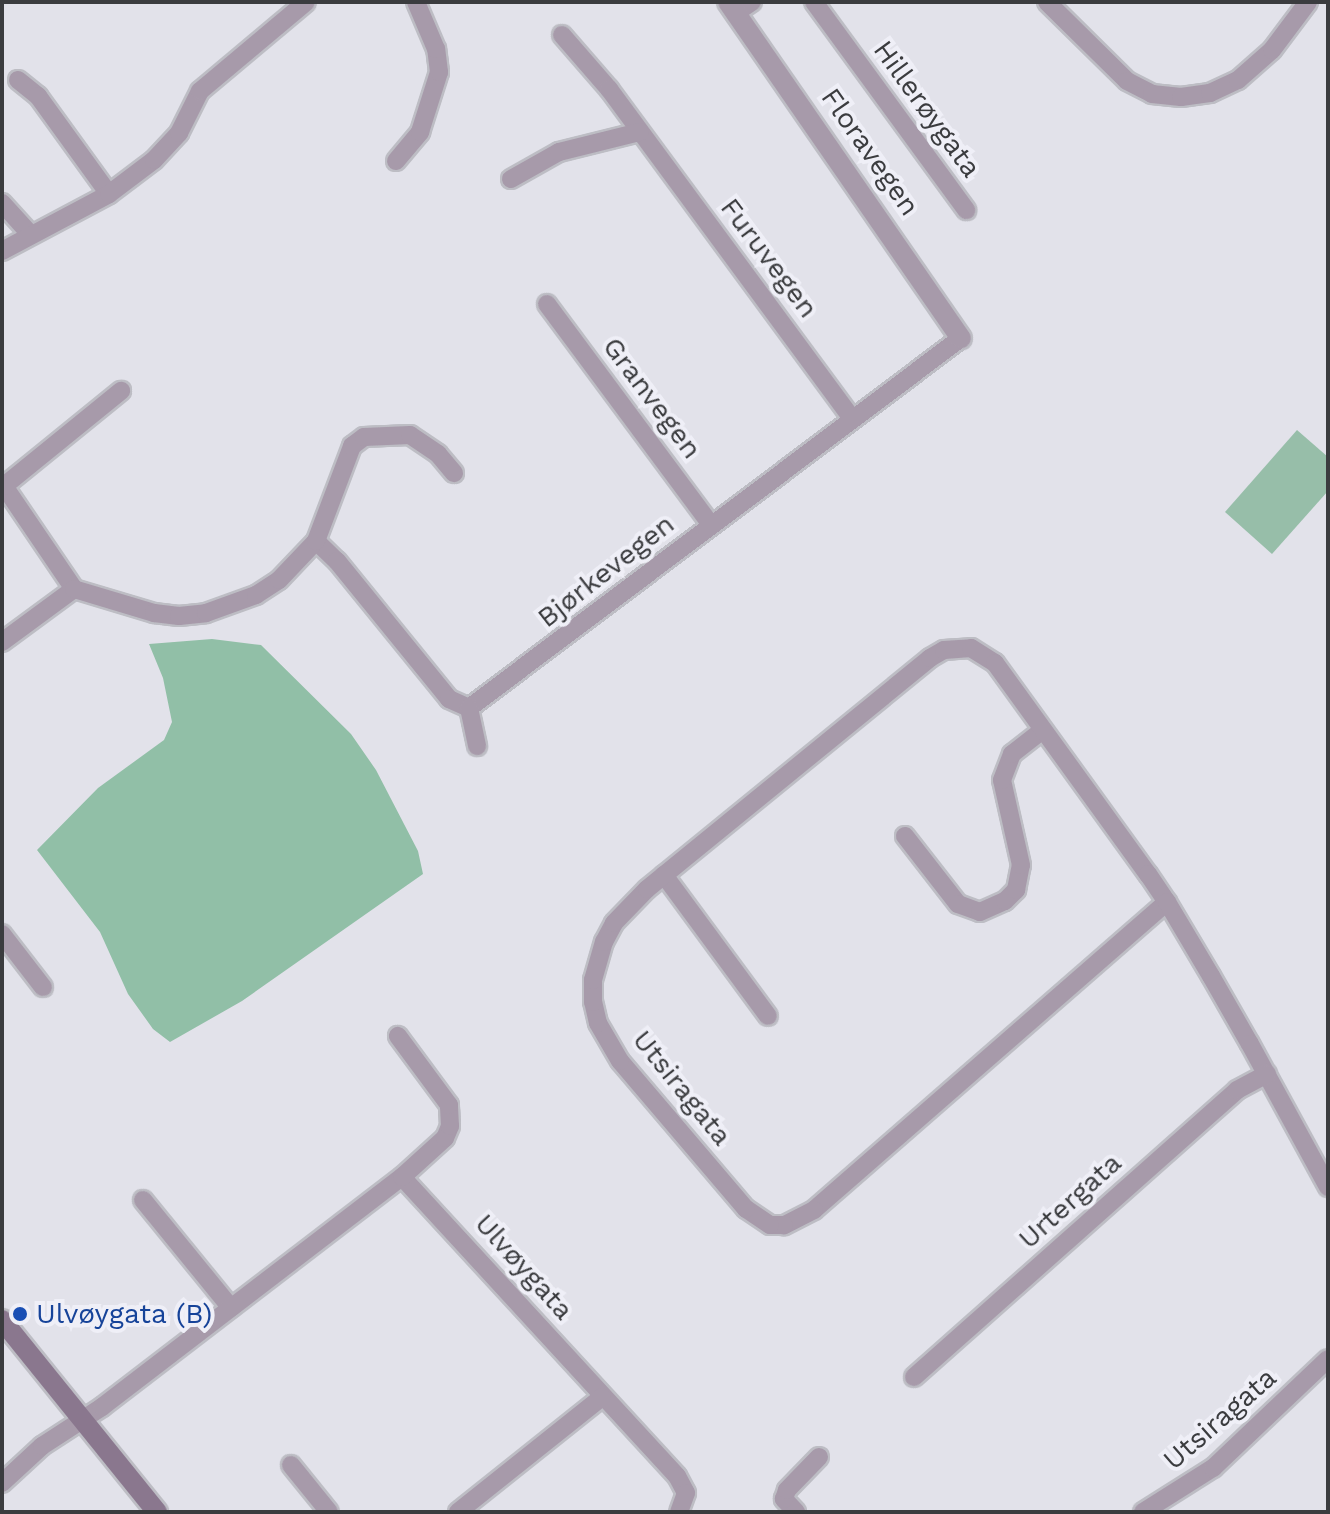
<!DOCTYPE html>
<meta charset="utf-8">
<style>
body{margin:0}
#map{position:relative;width:1330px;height:1514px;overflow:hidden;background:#e2e2ea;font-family:"Work Sans",sans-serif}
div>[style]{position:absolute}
.green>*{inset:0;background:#97bea9}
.forest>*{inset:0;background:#91bfa7}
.roads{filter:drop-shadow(2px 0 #bdbdc4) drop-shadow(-2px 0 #bdbdc4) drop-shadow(0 2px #bdbdc4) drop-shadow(0 -2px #bdbdc4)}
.minor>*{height:18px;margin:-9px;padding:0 9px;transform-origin:9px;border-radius:9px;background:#a79aaa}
.tertiary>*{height:20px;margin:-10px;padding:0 10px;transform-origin:10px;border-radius:10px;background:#a79aaa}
.secondary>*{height:20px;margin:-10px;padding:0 10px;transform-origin:10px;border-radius:10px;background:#8a778e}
.dots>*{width:22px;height:22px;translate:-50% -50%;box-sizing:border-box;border:4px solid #efeff7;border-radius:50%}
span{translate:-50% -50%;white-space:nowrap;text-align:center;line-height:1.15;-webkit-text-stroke:8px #efeff7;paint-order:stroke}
.street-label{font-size:28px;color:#3b3c3f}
.transit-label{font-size:28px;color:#164399}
.left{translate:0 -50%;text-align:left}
.frame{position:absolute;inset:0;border:4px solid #3b3c3f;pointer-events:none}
</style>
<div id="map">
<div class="green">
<i style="clip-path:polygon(1297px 430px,1328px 457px,1328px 491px,1272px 554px,1225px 512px)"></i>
</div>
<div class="forest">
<i style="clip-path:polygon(212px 639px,261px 645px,351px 734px,376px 770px,418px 851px,423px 874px,242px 1001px,170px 1042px,153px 1029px,128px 994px,100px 932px,37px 850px,98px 788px,164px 740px,172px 722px,163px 678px,149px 644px)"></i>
</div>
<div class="roads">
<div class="minor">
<i style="left:814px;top:2px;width:258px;rotate:53.8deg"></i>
<i style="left:1047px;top:2px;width:112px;rotate:44.6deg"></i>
<i style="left:1127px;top:81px;width:28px;rotate:27deg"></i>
<i style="left:1152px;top:94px;width:29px;rotate:6deg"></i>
<i style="left:1181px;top:97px;width:29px;rotate:-8deg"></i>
<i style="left:1210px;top:93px;width:31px;rotate:-25deg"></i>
<i style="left:1238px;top:80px;width:45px;rotate:-41.4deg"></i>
<i style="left:1272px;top:50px;width:60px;rotate:-53.1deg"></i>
<i style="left:737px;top:12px;width:18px;rotate:-34deg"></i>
<i style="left:562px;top:35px;width:72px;rotate:49deg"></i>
<i style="left:609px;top:89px;width:409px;rotate:53.6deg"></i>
<i style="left:18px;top:80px;width:26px;rotate:39deg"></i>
<i style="left:38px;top:96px;width:121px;rotate:54.1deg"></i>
<i style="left:396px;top:161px;width:38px;rotate:-50deg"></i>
<i style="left:420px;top:132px;width:63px;rotate:-72.4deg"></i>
<i style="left:439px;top:72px;width:23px;rotate:-97deg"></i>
<i style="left:436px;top:49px;width:51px;rotate:-113.1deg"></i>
<i style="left:511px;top:179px;width:55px;rotate:-29.4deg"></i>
<i style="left:559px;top:152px;width:83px;rotate:-13.9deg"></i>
<i style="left:2px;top:203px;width:43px;rotate:47.8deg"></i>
<i style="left:2px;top:251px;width:121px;rotate:-28deg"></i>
<i style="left:109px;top:194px;width:56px;rotate:-37.1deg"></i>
<i style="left:154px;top:160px;width:37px;rotate:-47deg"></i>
<i style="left:179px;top:133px;width:47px;rotate:-63.4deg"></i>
<i style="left:200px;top:91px;width:138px;rotate:-40deg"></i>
<i style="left:547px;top:304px;width:275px;rotate:53.4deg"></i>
<i style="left:2px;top:483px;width:128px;rotate:55.8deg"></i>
<i style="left:4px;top:486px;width:151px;rotate:-39.1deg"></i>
<i style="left:316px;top:541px;width:29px;rotate:44deg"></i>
<i style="left:337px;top:561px;width:178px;rotate:50.9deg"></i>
<i style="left:449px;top:699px;width:22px;rotate:24deg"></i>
<i style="left:469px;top:708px;width:616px;rotate:-36.94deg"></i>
<i style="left:2px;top:642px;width:89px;rotate:-36.4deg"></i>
<i style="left:74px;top:589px;width:84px;rotate:16.7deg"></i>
<i style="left:154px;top:613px;width:25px;rotate:7deg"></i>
<i style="left:179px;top:616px;width:27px;rotate:-6deg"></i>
<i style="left:206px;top:613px;width:53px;rotate:-19.8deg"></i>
<i style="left:256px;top:595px;width:27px;rotate:-33deg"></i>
<i style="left:279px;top:580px;width:54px;rotate:-46.5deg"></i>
<i style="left:316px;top:541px;width:102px;rotate:-69.2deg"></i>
<i style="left:352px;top:446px;width:15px;rotate:-37deg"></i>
<i style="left:364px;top:437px;width:46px;rotate:-2.5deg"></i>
<i style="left:410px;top:435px;width:34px;rotate:34deg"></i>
<i style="left:438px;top:454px;width:25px;rotate:50deg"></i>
<i style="left:469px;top:708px;width:39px;rotate:78deg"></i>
<i style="left:905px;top:836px;width:86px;rotate:52.1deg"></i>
<i style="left:958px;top:904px;width:23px;rotate:20deg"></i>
<i style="left:980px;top:912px;width:27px;rotate:-24deg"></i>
<i style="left:1005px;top:901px;width:16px;rotate:-45deg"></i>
<i style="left:1016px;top:890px;width:25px;rotate:-79deg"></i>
<i style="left:1021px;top:865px;width:87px;rotate:-102.6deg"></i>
<i style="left:1002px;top:780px;width:28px;rotate:-69deg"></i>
<i style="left:1012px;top:754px;width:39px;rotate:-38deg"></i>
<i style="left:664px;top:875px;width:175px;rotate:53.6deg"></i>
<i style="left:1167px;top:902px;width:468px;rotate:138.9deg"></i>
<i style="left:814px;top:1210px;width:34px;rotate:153deg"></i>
<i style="left:784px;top:1225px;width:14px;rotate:180deg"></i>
<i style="left:770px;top:1225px;width:29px;rotate:-146deg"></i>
<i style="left:746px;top:1209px;width:194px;rotate:-130.4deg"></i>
<i style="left:620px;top:1061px;width:44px;rotate:-120.1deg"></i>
<i style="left:598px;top:1023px;width:22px;rotate:-103deg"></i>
<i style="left:593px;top:1002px;width:22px;rotate:-90deg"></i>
<i style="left:593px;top:980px;width:40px;rotate:-74deg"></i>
<i style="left:604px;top:942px;width:21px;rotate:-62deg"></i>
<i style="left:614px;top:923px;width:47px;rotate:-45.9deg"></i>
<i style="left:647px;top:889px;width:365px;rotate:-39.2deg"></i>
<i style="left:930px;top:658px;width:16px;rotate:-30deg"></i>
<i style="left:944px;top:650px;width:27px;rotate:-4deg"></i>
<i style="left:971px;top:648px;width:28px;rotate:32deg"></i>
<i style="left:995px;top:663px;width:261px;rotate:54.1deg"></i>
<i style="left:1148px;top:874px;width:34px;rotate:56deg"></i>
<i style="left:1167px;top:902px;width:86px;rotate:59.3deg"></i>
<i style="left:1211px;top:976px;width:78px;rotate:60.2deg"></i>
<i style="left:1250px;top:1044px;width:163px;rotate:61.4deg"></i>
<i style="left:2px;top:934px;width:67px;rotate:52.3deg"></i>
<i style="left:402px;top:1177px;width:406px;rotate:47.4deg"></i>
<i style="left:677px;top:1476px;width:19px;rotate:62deg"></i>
<i style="left:686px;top:1493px;width:20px;rotate:110deg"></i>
<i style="left:143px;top:1200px;width:139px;rotate:50.8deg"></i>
<i style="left:914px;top:1377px;width:432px;rotate:-41.6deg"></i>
<i style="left:1237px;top:1090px;width:34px;rotate:-28deg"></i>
<i style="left:291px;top:1465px;width:60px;rotate:51deg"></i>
<i style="left:2px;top:1483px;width:54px;rotate:-42.8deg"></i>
<i style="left:42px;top:1446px;width:72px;rotate:-33deg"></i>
<i style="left:102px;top:1407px;width:378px;rotate:-37.5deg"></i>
<i style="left:402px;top:1177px;width:58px;rotate:-42.2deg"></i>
<i style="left:445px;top:1138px;width:13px;rotate:-67deg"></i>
<i style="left:450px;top:1126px;width:21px;rotate:-93deg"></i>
<i style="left:449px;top:1105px;width:86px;rotate:-126.5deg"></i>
<i style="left:458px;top:1512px;width:184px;rotate:-38.6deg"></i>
<i style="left:796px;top:1512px;width:18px;rotate:-133deg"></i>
<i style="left:784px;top:1499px;width:9px;rotate:-72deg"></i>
<i style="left:787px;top:1490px;width:46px;rotate:-45.9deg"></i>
<i style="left:1143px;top:1512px;width:83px;rotate:-32.2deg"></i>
<i style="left:1213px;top:1468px;width:158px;rotate:-43.5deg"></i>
</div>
<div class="tertiary">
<i style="left:728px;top:2px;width:409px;rotate:55.3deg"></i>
</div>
<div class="secondary">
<i style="left:2px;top:1320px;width:247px;rotate:51.1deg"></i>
</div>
</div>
<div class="dots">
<i style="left:20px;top:1314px;background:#1a4fb4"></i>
</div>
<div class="street-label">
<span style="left:927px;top:109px;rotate:54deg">Hillerøygata</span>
<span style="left:870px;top:152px;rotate:55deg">Floravegen</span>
<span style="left:769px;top:258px;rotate:53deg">Furuvegen</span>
<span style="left:652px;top:398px;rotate:53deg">Granvegen</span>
<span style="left:606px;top:571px;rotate:-38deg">Bjørkevegen</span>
<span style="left:682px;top:1088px;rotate:51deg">Utsiragata</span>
<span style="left:1070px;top:1201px;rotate:-42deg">Urtergata</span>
<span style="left:524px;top:1267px;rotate:48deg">Ulvøygata</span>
<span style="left:1220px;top:1419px;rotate:-41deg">Utsiragata</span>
</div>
<div class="transit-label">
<span class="left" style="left:36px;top:1314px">Ulvøygata (B)</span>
</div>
<div class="frame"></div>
</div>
